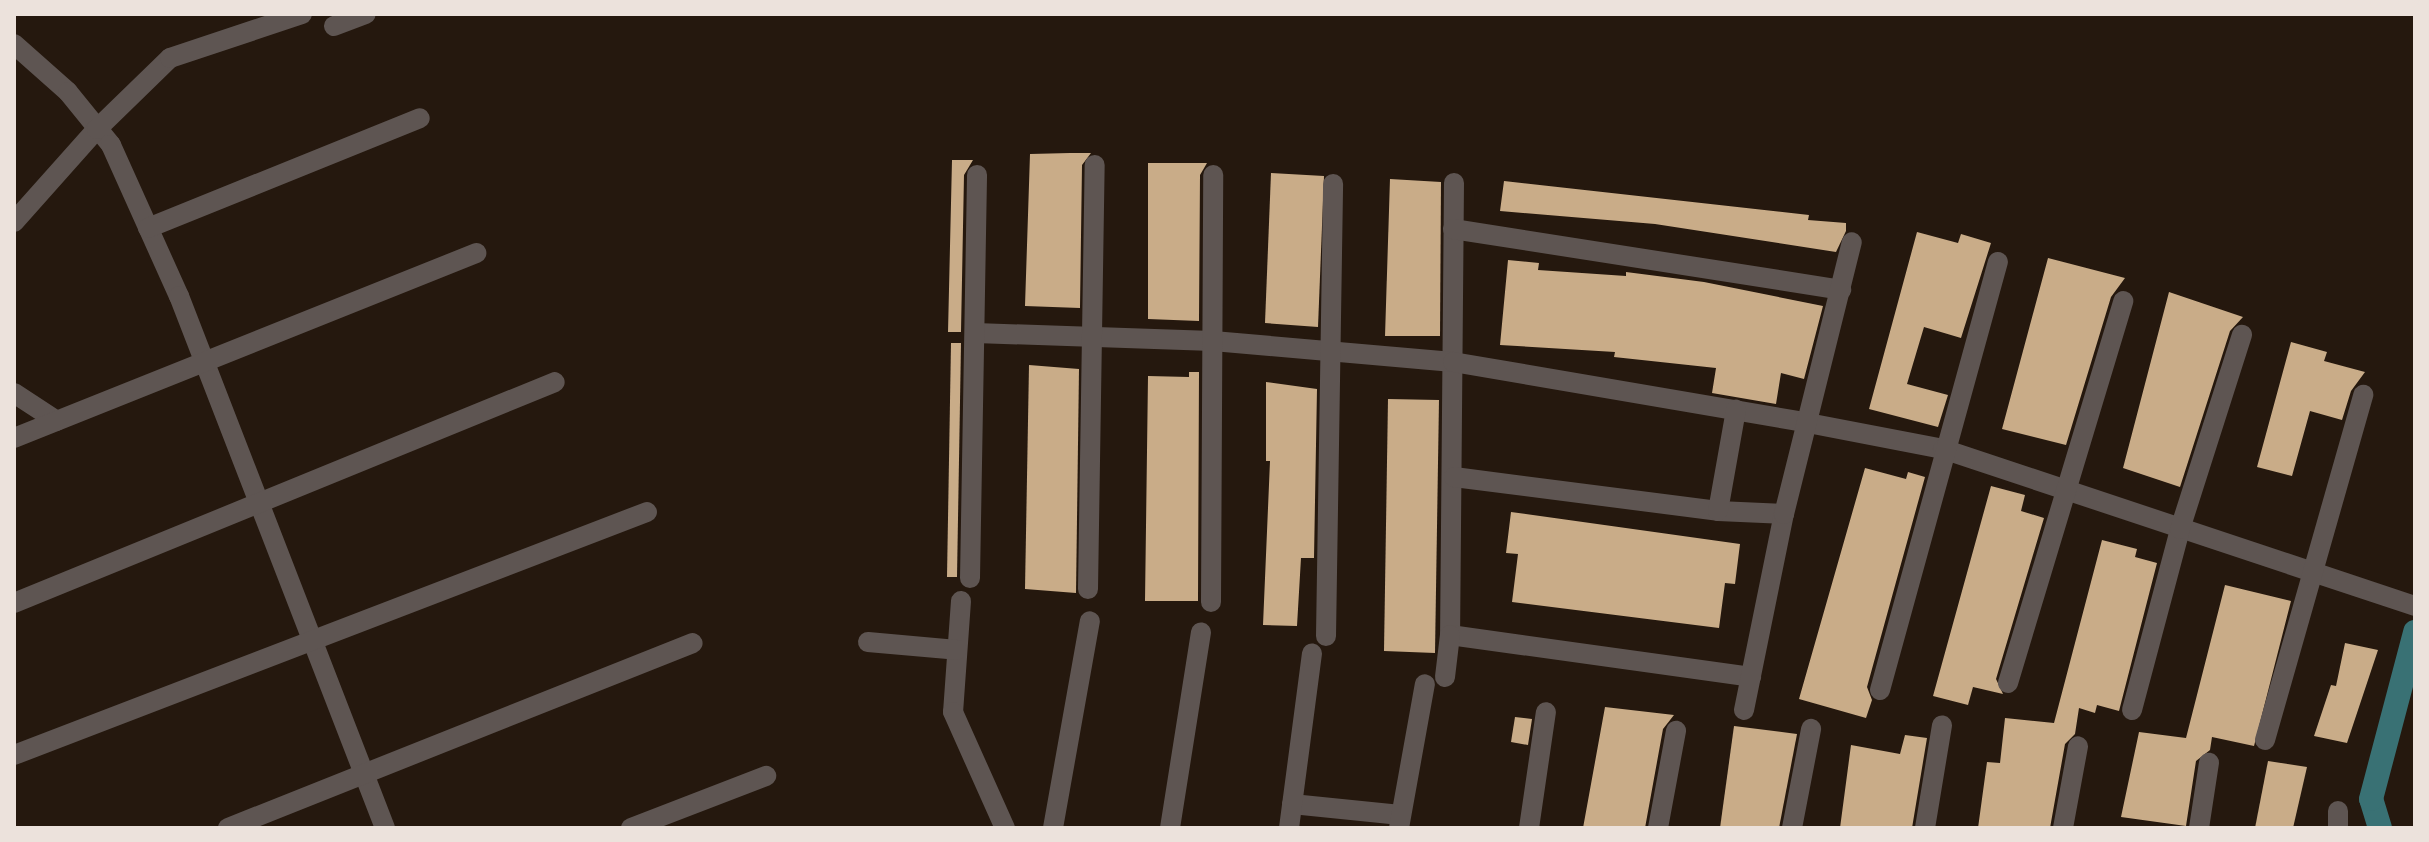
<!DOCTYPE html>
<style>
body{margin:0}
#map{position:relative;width:2429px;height:842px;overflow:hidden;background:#25180e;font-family:"Space Grotesk",sans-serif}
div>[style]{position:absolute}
.canal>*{height:24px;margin:-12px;padding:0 12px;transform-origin:12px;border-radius:12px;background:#397174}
.building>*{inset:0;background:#c9ac88}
.minor>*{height:20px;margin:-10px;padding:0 10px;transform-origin:10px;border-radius:10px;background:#5e5552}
span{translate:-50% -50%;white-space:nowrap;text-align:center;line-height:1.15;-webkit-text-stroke:8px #25180e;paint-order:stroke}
.frame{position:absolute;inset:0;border:16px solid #ece2dc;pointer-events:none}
</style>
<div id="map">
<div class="canal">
<i style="left:2380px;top:828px;width:30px;rotate:-107deg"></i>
<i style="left:2371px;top:799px;width:173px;rotate:-75.2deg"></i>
</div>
<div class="building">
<i style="clip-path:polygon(1070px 153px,1091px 153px,1082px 165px,1080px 308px,1025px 306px,1030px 154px)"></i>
<i style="clip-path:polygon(952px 160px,973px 160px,964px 175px,961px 332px,948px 332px)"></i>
<i style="clip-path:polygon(1148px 163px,1207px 163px,1200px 175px,1199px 321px,1148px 319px)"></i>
<i style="clip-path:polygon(1271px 173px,1324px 176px,1318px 327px,1265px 323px)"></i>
<i style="clip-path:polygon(1390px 179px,1441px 182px,1440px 336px,1385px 336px)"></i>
<i style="clip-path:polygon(1504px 181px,1809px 215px,1808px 220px,1846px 223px,1846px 231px,1836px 252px,1655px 224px,1500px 211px)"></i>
<i style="clip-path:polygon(1917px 232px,1958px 243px,1961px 234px,1991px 243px,1961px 338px,1924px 327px,1907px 384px,1948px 395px,1938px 427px,1869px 409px)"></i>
<i style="clip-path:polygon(2048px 258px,2125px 278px,2111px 297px,2066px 445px,2002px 429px)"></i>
<i style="clip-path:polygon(1508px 260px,1539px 263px,1538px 270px,1626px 276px,1626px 272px,1704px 282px,1823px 306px,1804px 379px,1781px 373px,1776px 404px,1712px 393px,1716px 368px,1614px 357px,1615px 352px,1500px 345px)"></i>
<i style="clip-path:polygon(2169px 292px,2243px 317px,2230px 331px,2180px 487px,2123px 468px)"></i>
<i style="clip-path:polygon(2291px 342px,2327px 352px,2324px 361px,2365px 372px,2351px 391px,2342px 420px,2310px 411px,2292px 476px,2257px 467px)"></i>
<i style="clip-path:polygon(951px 343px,961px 343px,957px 577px,947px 577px)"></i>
<i style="clip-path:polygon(1029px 365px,1079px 369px,1076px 593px,1025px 589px)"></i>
<i style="clip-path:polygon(1189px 372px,1199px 372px,1198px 601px,1145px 601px,1148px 376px,1189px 377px)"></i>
<i style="clip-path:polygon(1266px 382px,1317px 389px,1314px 558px,1301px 558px,1297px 626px,1263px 625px,1270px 461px,1266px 461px)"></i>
<i style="clip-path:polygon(1388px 399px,1439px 400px,1435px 653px,1384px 651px)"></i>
<i style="clip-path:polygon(1865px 468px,1906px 479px,1908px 472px,1925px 477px,1867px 687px,1872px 700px,1866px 718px,1799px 699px)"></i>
<i style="clip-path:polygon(1991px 486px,2025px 495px,2021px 511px,2044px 518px,1996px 679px,2003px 694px,1973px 687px,1968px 705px,1933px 696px)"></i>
<i style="clip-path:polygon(1511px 512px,1740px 544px,1735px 584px,1725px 583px,1719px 628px,1512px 602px,1518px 554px,1506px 553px)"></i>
<i style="clip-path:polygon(2102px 540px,2137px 549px,2135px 557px,2157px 563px,2119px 711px,2097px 705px,2095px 713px,2079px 708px,2075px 734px,2065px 744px,2050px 828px,1978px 828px,1987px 762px,2000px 763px,2005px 718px,2054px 723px)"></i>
<i style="clip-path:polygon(2225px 585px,2291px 601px,2254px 746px,2212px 737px,2210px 750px,2196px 761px,2186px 826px,2121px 817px,2139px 732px,2186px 738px)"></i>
<i style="clip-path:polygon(2345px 643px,2378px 650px,2347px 743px,2314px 736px,2331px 685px,2336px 686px)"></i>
<i style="clip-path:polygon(1605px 707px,1674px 715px,1663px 729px,1645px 828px,1583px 828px)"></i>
<i style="clip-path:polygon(1515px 717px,1532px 719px,1528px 745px,1511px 742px)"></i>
<i style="clip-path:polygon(1734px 726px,1797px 734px,1779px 828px,1720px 828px)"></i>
<i style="clip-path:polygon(1905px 735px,1927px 738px,1912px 828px,1840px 828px,1851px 745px,1900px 754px)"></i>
<i style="clip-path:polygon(2268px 761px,2307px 767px,2293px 828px,2255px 828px)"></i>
</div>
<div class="minor">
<i style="left:334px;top:26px;width:34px;rotate:-21deg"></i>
<i style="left:14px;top:44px;width:72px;rotate:41.6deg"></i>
<i style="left:68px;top:92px;width:68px;rotate:50.9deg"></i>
<i style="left:111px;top:145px;width:166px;rotate:65.8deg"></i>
<i style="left:179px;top:296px;width:570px;rotate:68.83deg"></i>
<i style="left:1454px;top:183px;width:452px;rotate:90.5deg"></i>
<i style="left:1450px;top:635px;width:304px;rotate:7.9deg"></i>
<i style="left:14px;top:222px;width:125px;rotate:-48.3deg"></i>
<i style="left:97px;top:129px;width:102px;rotate:-44.2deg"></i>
<i style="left:170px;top:58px;width:139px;rotate:-18.4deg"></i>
<i style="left:148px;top:228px;width:293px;rotate:-22deg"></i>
<i style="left:1453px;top:229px;width:393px;rotate:8.9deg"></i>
<i style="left:975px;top:333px;width:238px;rotate:1.9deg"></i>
<i style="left:1213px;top:341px;width:241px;rotate:5deg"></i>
<i style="left:1453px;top:362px;width:360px;rotate:9.7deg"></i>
<i style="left:1808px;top:423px;width:137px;rotate:10.9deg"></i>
<i style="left:1943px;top:449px;width:497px;rotate:18.4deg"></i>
<i style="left:14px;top:393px;width:51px;rotate:33.1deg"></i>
<i style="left:14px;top:438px;width:498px;rotate:-21.8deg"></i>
<i style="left:1454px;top:477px;width:266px;rotate:7.3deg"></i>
<i style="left:1718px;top:511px;width:66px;rotate:2.6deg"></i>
<i style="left:1718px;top:511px;width:103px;rotate:-79.9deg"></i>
<i style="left:970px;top:578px;width:403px;rotate:-89deg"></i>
<i style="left:1088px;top:589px;width:424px;rotate:-89.1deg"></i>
<i style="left:961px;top:601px;width:111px;rotate:94.1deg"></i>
<i style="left:953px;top:712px;width:127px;rotate:65.9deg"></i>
<i style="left:1211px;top:602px;width:427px;rotate:-89.7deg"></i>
<i style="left:14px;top:603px;width:584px;rotate:-22.22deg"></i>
<i style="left:1326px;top:636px;width:452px;rotate:-89.1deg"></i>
<i style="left:868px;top:642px;width:89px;rotate:5.1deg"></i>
<i style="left:1445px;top:677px;width:42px;rotate:-83.2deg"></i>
<i style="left:2008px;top:683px;width:399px;rotate:-73.2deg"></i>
<i style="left:1880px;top:690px;width:444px;rotate:-74.6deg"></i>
<i style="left:1744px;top:710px;width:200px;rotate:-78.5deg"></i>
<i style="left:1784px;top:514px;width:280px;rotate:-76deg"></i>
<i style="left:2132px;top:710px;width:187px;rotate:-75.1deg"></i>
<i style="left:2180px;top:529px;width:204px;rotate:-72.3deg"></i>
<i style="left:2265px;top:740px;width:359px;rotate:-74.1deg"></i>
<i style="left:14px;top:755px;width:678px;rotate:-21deg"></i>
<i style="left:1292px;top:804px;width:109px;rotate:5.8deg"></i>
<i style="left:228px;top:828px;width:500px;rotate:-21.7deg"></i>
<i style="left:631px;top:828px;width:145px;rotate:-21.1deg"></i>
<i style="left:1053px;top:828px;width:210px;rotate:-79.9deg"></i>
<i style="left:1170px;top:828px;width:198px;rotate:-81deg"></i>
<i style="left:1289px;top:828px;width:176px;rotate:-82.5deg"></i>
<i style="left:1399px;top:828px;width:146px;rotate:-79.8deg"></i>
<i style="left:1529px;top:828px;width:117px;rotate:-81.7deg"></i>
<i style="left:1658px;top:828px;width:99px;rotate:-79.5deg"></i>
<i style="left:1792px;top:828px;width:101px;rotate:-79.1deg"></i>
<i style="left:1925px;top:828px;width:104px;rotate:-80.6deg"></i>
<i style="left:2063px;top:828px;width:83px;rotate:-79.6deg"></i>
<i style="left:2199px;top:828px;width:66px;rotate:-81.3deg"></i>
<i style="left:2338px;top:828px;width:17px;rotate:-90deg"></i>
</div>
<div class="frame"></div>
</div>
